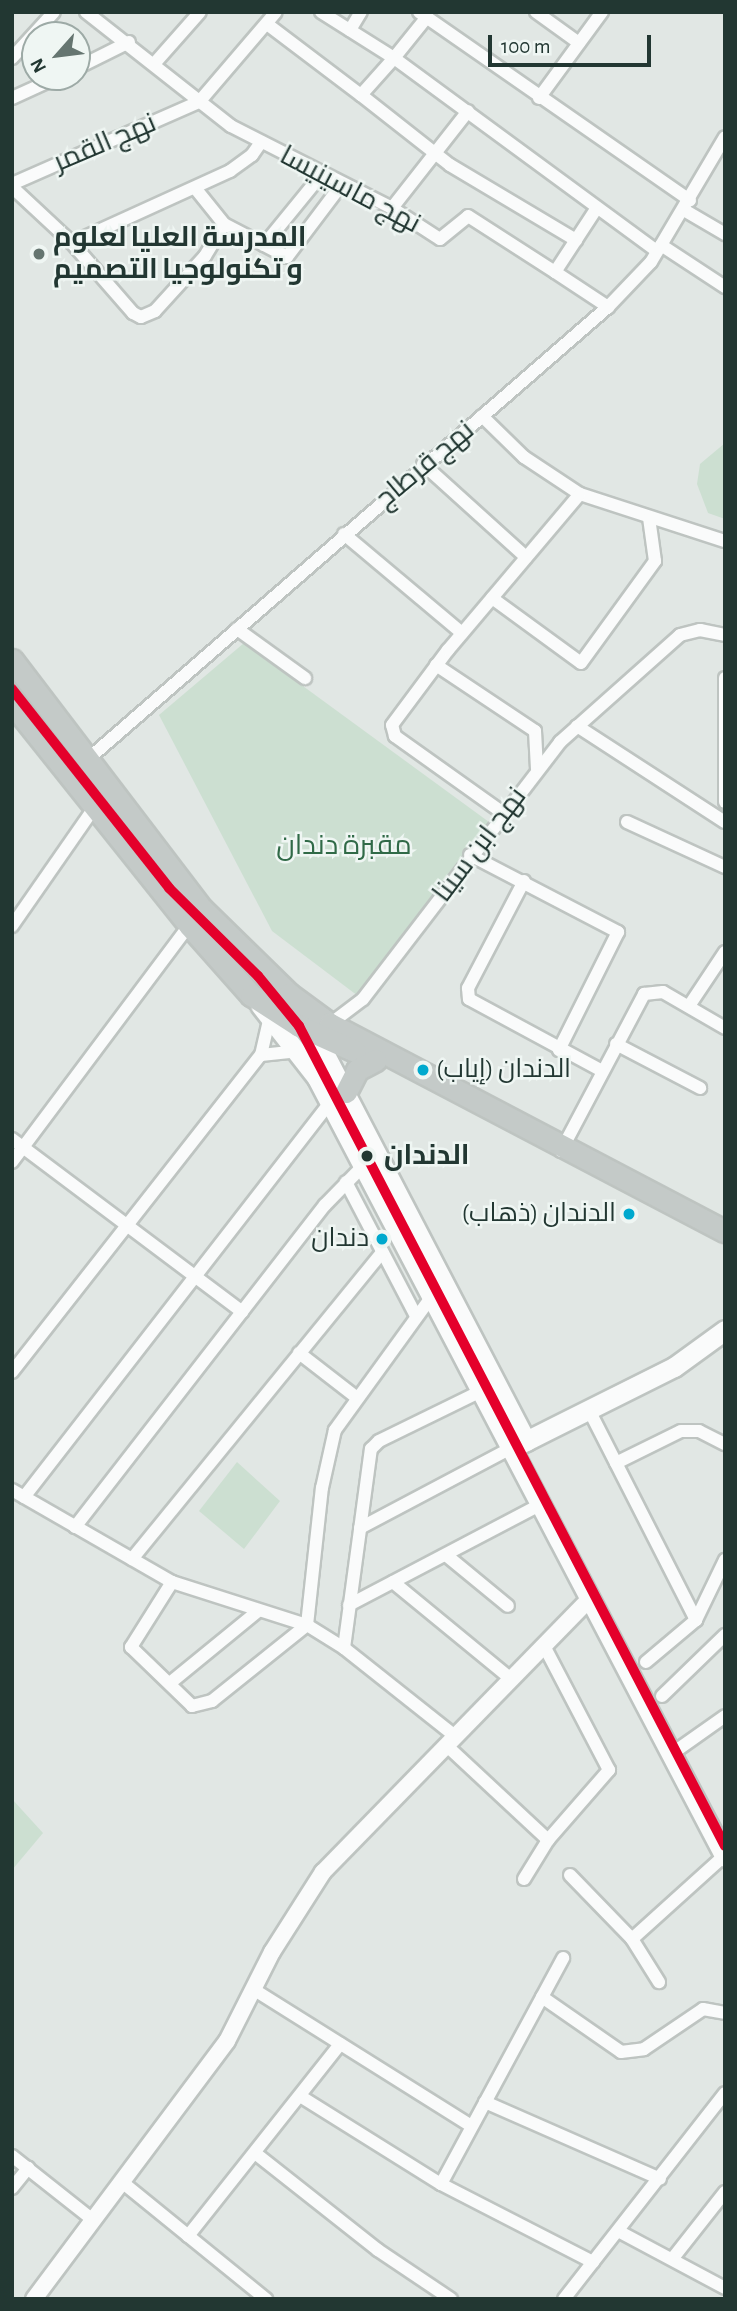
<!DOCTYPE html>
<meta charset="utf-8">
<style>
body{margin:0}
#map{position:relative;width:737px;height:2311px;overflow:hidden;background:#e1e7e4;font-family:"Alegreya Sans",Cairo,sans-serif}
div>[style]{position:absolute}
.green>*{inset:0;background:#ccdfd1}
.roads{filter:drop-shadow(2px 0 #bec4c1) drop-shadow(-2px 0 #bec4c1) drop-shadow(0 2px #bec4c1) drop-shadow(0 -2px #bec4c1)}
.minor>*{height:12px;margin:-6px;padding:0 6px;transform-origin:6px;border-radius:6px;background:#fafbfb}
.tertiary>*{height:16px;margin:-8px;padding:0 8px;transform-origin:8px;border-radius:8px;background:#fafbfb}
.secondary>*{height:19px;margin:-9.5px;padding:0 9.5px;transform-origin:9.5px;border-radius:9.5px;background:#fafbfb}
.trunk>*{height:21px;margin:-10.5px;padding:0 10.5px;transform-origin:10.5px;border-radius:10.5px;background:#c4cac8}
.rail-1>*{height:10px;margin:-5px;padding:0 5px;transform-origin:5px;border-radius:5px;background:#e4002b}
.dots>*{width:19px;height:19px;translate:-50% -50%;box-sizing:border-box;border:4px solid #eff6f3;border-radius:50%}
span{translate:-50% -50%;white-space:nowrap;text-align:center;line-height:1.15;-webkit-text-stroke:5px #eff6f3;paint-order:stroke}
.bus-label{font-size:26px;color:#223732}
.left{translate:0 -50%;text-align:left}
.right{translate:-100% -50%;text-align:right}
.street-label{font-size:28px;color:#223732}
.poi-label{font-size:28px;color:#223732;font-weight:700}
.park-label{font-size:28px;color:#306a47}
.stop-label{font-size:28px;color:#223732;font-weight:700}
.frame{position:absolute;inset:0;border:14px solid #223732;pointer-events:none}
.north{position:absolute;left:21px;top:21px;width:70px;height:70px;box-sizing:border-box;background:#eff6f3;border:2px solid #9daaa6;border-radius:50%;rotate:242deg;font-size:19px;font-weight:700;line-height:28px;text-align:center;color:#223732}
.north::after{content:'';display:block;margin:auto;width:24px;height:32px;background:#657570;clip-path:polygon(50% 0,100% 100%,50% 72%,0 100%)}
.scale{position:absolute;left:488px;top:35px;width:163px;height:32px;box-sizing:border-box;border:4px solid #223732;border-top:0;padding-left:9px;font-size:21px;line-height:24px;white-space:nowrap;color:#223732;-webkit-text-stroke:5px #eff6f3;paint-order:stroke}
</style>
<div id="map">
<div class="green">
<i style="clip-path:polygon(725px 443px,725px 519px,708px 513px,697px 484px,700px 464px)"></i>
<i style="clip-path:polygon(244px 643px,489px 822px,362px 999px,272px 931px,159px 715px)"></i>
<i style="clip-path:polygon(237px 1462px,280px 1501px,244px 1549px,199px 1511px)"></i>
<i style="clip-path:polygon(12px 1799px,43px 1833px,12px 1870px)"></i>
</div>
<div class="roads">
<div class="minor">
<i style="left:86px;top:12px;width:184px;rotate:38.2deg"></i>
<i style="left:231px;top:126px;width:181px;rotate:27deg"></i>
<i style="left:392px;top:208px;width:57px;rotate:32.9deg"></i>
<i style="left:440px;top:239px;width:36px;rotate:-39deg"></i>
<i style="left:468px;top:216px;width:103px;rotate:32.8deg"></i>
<i style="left:555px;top:272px;width:75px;rotate:-56.9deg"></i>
<i style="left:321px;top:12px;width:86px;rotate:32.2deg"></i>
<i style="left:394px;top:58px;width:53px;rotate:-51.2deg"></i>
<i style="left:419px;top:12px;width:330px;rotate:34.8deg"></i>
<i style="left:536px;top:12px;width:53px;rotate:35.8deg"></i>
<i style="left:267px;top:24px;width:118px;rotate:37.1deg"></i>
<i style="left:361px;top:95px;width:50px;rotate:-48.3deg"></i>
<i style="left:394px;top:58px;width:326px;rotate:36.3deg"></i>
<i style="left:350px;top:30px;width:21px;rotate:-59deg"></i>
<i style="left:12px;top:58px;width:62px;rotate:-47.6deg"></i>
<i style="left:154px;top:64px;width:69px;rotate:-48.5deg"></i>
<i style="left:77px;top:68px;width:58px;rotate:-26.6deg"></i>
<i style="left:361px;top:95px;width:113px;rotate:38.2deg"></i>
<i style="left:450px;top:165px;width:147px;rotate:30.8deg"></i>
<i style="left:12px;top:98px;width:51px;rotate:-24.5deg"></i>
<i style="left:539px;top:98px;width:107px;rotate:-53.8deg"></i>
<i style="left:12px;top:184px;width:204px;rotate:-23.7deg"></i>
<i style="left:199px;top:102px;width:118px;rotate:-49.5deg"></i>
<i style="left:12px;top:187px;width:82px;rotate:43deg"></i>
<i style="left:72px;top:243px;width:93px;rotate:48.9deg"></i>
<i style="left:133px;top:313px;width:9px;rotate:27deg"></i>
<i style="left:141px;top:317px;width:15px;rotate:-23deg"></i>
<i style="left:155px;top:311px;width:74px;rotate:-47.7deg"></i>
<i style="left:205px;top:256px;width:37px;rotate:-59deg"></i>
<i style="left:224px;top:224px;width:45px;rotate:-128.7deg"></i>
<i style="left:392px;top:208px;width:123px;rotate:-51.9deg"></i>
<i style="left:684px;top:210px;width:48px;rotate:30.3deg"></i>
<i style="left:224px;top:224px;width:71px;rotate:27.6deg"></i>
<i style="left:287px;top:257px;width:91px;rotate:-53deg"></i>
<i style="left:72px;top:243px;width:174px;rotate:-24.5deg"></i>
<i style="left:230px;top:171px;width:27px;rotate:-36deg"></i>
<i style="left:252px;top:155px;width:16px;rotate:-55deg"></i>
<i style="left:264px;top:245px;width:92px;rotate:-50.8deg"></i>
<i style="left:661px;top:245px;width:77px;rotate:33.3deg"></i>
<i style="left:555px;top:272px;width:64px;rotate:33.4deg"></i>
<i style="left:482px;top:416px;width:59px;rotate:44.3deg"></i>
<i style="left:524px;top:457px;width:67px;rotate:33.5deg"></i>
<i style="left:580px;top:494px;width:152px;rotate:18deg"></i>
<i style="left:423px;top:464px;width:139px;rotate:42.1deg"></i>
<i style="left:344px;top:534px;width:154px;rotate:40deg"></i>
<i style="left:492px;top:598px;width:110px;rotate:36.1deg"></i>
<i style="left:581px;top:663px;width:126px;rotate:-54deg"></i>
<i style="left:655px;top:561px;width:43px;rotate:-97.9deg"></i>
<i style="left:237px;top:629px;width:84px;rotate:35.8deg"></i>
<i style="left:436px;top:665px;width:119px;rotate:33.7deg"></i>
<i style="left:535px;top:731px;width:38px;rotate:87deg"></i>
<i style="left:725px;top:678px;width:124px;rotate:90deg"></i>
<i style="left:577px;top:726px;width:176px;rotate:33deg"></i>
<i style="left:87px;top:760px;width:690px;rotate:-41.01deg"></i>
<i style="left:608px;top:307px;width:62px;rotate:-46.3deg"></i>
<i style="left:651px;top:262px;width:145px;rotate:-59.4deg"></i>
<i style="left:503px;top:813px;width:133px;rotate:-144.5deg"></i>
<i style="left:395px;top:736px;width:11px;rotate:-105deg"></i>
<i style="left:392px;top:725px;width:94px;rotate:-53.3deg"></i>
<i style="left:448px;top:650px;width:204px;rotate:-49.8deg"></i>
<i style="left:627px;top:822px;width:108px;rotate:24.7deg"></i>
<i style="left:470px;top:855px;width:167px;rotate:27.5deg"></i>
<i style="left:618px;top:932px;width:132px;rotate:116.6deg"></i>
<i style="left:524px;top:881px;width:121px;rotate:117.6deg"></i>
<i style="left:468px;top:988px;width:11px;rotate:85deg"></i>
<i style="left:469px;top:999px;width:151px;rotate:28.4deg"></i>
<i style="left:12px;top:926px;width:168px;rotate:-55.2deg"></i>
<i style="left:689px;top:1006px;width:65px;rotate:-56.3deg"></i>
<i style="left:330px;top:1024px;width:41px;rotate:-37.1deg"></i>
<i style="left:363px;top:999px;width:324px;rotate:-52.5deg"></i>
<i style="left:560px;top:742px;width:161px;rotate:-41.7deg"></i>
<i style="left:680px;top:635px;width:21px;rotate:-14deg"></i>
<i style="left:700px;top:630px;width:25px;rotate:11deg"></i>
<i style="left:616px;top:1044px;width:95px;rotate:27.6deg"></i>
<i style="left:261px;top:1055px;width:38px;rotate:-6deg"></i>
<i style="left:12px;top:1139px;width:288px;rotate:36.9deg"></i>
<i style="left:561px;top:1151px;width:178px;rotate:-62.1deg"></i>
<i style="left:644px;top:994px;width:19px;rotate:-6deg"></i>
<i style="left:663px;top:992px;width:72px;rotate:30.1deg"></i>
<i style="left:12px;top:1162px;width:296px;rotate:-53.2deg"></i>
<i style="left:346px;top:1182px;width:151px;rotate:62.4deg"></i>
<i style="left:299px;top:1353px;width:72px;rotate:37.7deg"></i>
<i style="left:12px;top:1372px;width:403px;rotate:-51.9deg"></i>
<i style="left:261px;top:1055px;width:39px;rotate:-77deg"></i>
<i style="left:589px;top:1410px;width:236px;rotate:63deg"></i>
<i style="left:616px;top:1463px;width:72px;rotate:-26.2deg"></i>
<i style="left:681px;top:1431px;width:18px"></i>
<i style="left:699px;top:1431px;width:29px;rotate:27deg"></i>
<i style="left:12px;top:1490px;width:185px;rotate:29.9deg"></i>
<i style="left:172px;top:1582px;width:142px;rotate:17.7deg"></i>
<i style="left:307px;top:1625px;width:44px;rotate:31.9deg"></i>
<i style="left:344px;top:1648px;width:142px;rotate:38.4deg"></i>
<i style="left:24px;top:1497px;width:500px;rotate:-52.2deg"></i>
<i style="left:75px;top:1527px;width:408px;rotate:-52.2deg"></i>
<i style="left:325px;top:1205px;width:54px;rotate:-45.7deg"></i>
<i style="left:360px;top:1528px;width:171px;rotate:-27.9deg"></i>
<i style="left:446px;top:1555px;width:80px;rotate:39.4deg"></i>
<i style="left:132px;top:1559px;width:394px;rotate:-50.8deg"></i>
<i style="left:172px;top:1582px;width:77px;rotate:122.2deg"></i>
<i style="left:131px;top:1647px;width:85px;rotate:44deg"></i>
<i style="left:192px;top:1706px;width:21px;rotate:-14deg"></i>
<i style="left:212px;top:1701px;width:122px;rotate:-38.7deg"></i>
<i style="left:307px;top:1625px;width:138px;rotate:-83.8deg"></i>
<i style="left:322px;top:1488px;width:59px;rotate:-77.4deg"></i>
<i style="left:335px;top:1430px;width:162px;rotate:-54.1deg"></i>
<i style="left:393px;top:1582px;width:151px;rotate:39.4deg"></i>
<i style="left:349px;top:1605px;width:217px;rotate:-27.7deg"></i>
<i style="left:344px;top:1648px;width:201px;rotate:-82.3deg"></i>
<i style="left:371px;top:1449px;width:11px;rotate:-45deg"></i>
<i style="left:379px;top:1441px;width:120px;rotate:-26.1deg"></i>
<i style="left:646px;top:1662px;width:65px;rotate:-40deg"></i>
<i style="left:696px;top:1620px;width:67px;rotate:-64.2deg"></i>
<i style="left:170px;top:1683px;width:114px;rotate:-39.3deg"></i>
<i style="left:662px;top:1696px;width:88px;rotate:-44.1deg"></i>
<i style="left:447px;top:1746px;width:138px;rotate:42.9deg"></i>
<i style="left:670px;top:1755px;width:67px;rotate:-35.3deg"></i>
<i style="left:570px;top:1875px;width:89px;rotate:45.9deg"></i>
<i style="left:632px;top:1939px;width:51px;rotate:57.9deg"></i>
<i style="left:524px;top:1879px;width:46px;rotate:-58.4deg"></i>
<i style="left:548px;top:1840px;width:93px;rotate:-48.9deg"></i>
<i style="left:609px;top:1770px;width:142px;rotate:-117.6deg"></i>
<i style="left:632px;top:1939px;width:125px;rotate:-42.1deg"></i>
<i style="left:253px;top:1989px;width:257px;rotate:32.1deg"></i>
<i style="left:542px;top:1997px;width:96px;rotate:34.8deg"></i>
<i style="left:621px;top:2052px;width:23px;rotate:-7deg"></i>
<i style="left:644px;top:2049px;width:71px;rotate:-34.1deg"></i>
<i style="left:703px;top:2009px;width:22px;rotate:10deg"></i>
<i style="left:300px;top:2096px;width:166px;rotate:32deg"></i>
<i style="left:441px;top:2184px;width:171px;rotate:27.2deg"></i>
<i style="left:485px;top:2102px;width:191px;rotate:23.7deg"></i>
<i style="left:255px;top:2153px;width:157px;rotate:38.3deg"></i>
<i style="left:378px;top:2250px;width:88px;rotate:33.9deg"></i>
<i style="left:12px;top:2156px;width:103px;rotate:38.3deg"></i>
<i style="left:122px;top:2182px;width:186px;rotate:39.1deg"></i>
<i style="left:441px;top:2184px;width:257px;rotate:-61.6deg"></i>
<i style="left:12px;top:2188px;width:26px;rotate:-51deg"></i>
<i style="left:620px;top:2232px;width:119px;rotate:28.1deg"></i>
<i style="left:188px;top:2236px;width:245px;rotate:-51.6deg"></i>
<i style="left:673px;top:2258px;width:84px;rotate:-51.8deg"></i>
<i style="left:564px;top:2299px;width:261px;rotate:-52deg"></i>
</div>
<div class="tertiary">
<i style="left:34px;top:2299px;width:322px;rotate:-53.2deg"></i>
<i style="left:227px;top:2041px;width:100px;rotate:-63.2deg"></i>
<i style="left:272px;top:1952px;width:95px;rotate:-57.5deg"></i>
<i style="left:323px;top:1872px;width:381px;rotate:-45.7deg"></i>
</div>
<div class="secondary">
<i style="left:260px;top:1005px;width:93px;rotate:52deg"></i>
<i style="left:317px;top:1078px;width:879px;rotate:62.36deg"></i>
<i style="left:310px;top:1026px;width:468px;rotate:62.5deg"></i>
<i style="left:516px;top:1446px;width:177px;rotate:-26.6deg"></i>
<i style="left:674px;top:1367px;width:63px;rotate:-36deg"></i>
</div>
<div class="trunk">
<i style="left:12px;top:660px;width:313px;rotate:52.7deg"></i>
<i style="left:202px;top:909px;width:122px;rotate:44.3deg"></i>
<i style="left:289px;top:994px;width:51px;rotate:36.2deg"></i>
<i style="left:330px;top:1024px;width:446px;rotate:27.7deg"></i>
<i style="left:12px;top:703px;width:284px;rotate:51.4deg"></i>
<i style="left:189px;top:925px;width:94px;rotate:48.5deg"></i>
<i style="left:251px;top:995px;width:57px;rotate:32.9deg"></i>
<i style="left:299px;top:1026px;width:61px;rotate:24.1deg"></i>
<i style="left:346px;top:1092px;width:25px;rotate:-63deg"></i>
<i style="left:357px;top:1070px;width:21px;rotate:-28deg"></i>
</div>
</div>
<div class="rail-1">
<i style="left:12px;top:689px;width:253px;rotate:51.7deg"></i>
<i style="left:169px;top:888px;width:125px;rotate:44.7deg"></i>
<i style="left:258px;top:976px;width:65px;rotate:50.6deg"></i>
<i style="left:299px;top:1026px;width:924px;rotate:62.55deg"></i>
</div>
<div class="dots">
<i style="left:39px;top:254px;background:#657570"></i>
<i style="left:423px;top:1070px;background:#00a9ce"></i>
<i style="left:367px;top:1156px;background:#223732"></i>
<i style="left:629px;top:1214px;background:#00a9ce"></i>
<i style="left:382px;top:1239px;background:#00a9ce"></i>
</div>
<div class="bus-label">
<span class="left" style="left:436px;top:1070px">الدندان (إياب)</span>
<span class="right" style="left:616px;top:1214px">الدندان (ذهاب)</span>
<span class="right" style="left:369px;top:1239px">دندان</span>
</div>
<div class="street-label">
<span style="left:105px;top:143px;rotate:-23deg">نهج القمر</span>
<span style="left:350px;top:190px;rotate:28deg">نهج ماسينيسا</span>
<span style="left:425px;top:465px;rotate:-40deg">نهج قرطاج</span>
<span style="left:480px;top:845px;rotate:-53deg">نهج ابن سينا</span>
</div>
<div class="poi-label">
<span class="left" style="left:53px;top:254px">المدرسة العليا لعلوم<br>و تكنولوجيا التصميم</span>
</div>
<div class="park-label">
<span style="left:344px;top:846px">مقبرة دندان</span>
</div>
<div class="stop-label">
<span class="left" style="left:384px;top:1156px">الدندان</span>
</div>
<div class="frame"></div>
<div class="north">N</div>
<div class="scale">100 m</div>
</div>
